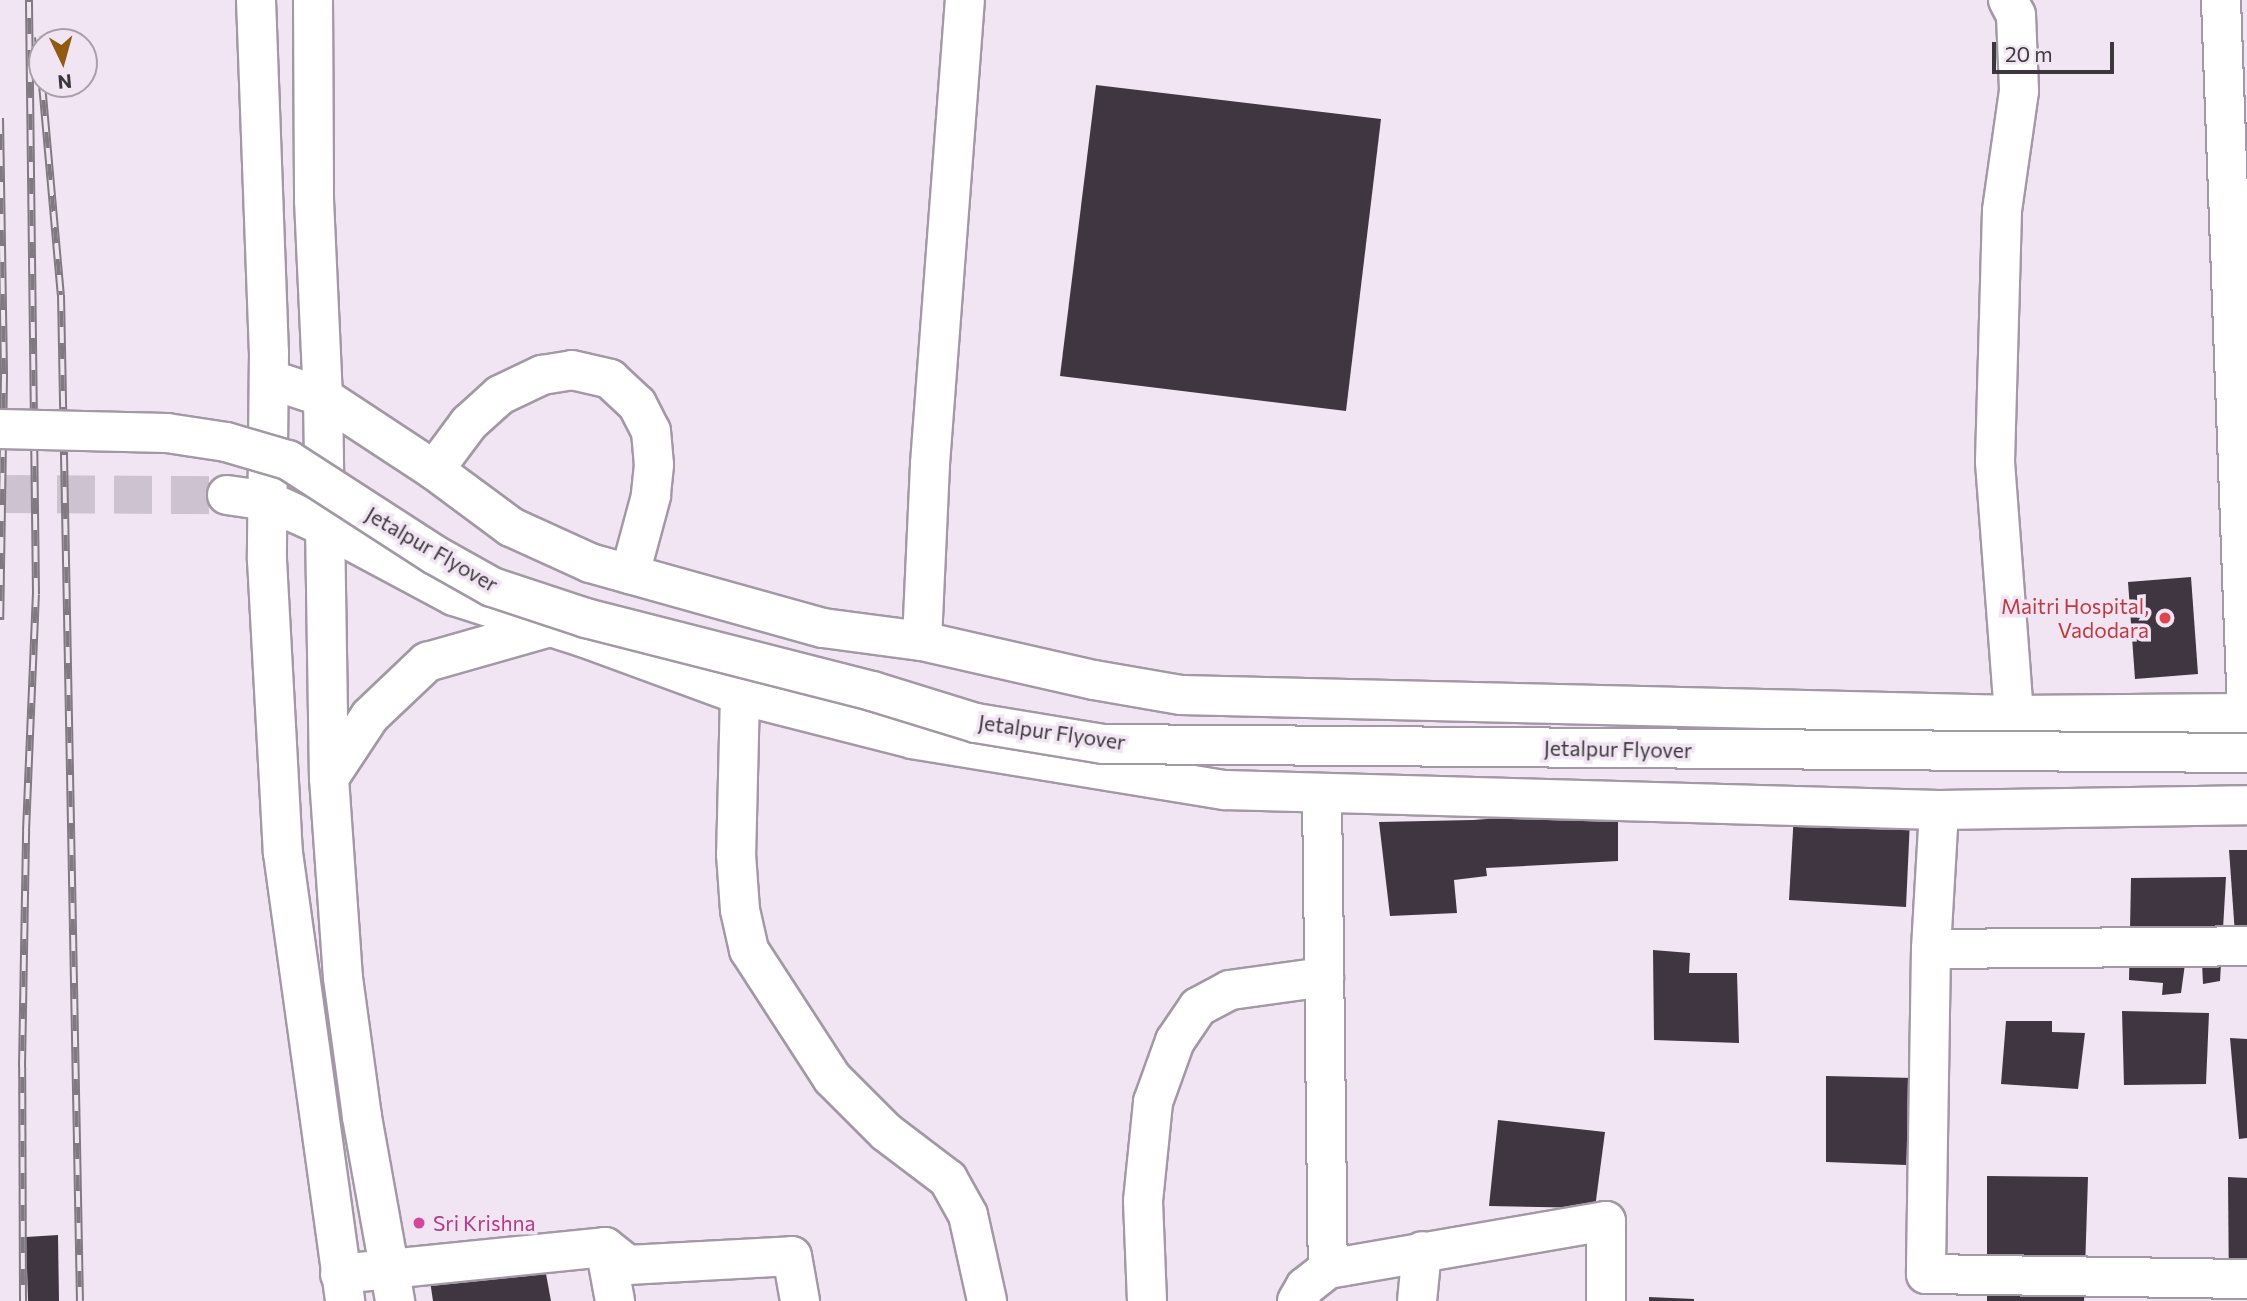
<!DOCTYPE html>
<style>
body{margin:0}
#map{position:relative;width:2247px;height:1301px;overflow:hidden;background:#f1e5f3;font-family:Commissioner,sans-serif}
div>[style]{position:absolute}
.building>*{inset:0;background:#403641}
.minor-tunnel>*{height:38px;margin-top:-19px;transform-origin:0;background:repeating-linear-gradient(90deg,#cdc2cf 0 38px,transparent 0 57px)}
.roads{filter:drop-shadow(2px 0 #a398a5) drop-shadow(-2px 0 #a398a5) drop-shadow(0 2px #a398a5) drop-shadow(0 -2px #a398a5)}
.minor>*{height:38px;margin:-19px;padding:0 19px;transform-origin:19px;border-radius:19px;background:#fff}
.major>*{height:38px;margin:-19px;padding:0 19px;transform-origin:19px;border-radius:19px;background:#fff}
.rail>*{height:8px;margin-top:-4px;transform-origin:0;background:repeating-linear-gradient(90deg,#f1e5f3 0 16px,#817982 0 32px);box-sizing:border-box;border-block:2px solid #817982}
.bridges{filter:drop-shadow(2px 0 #a398a5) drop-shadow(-2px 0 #a398a5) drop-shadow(0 2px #a398a5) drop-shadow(0 -2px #a398a5)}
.major-bridge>*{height:38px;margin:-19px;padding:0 19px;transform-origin:19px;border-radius:19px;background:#fff}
.dots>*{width:19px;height:19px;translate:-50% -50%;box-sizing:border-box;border:4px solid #f1e5f3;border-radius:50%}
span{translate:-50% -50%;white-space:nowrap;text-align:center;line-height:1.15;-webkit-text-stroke:7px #f1e5f3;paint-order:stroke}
.street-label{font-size:21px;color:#3c373d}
.health-label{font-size:21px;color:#be3a42}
.right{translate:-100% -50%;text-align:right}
.hotel-label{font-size:21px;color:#b23c85}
.left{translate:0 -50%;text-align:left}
.north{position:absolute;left:28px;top:28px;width:70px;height:70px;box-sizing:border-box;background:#f1e5f3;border:2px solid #a99faa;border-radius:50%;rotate:175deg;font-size:19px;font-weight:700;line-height:28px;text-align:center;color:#3c373d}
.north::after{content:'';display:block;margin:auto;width:24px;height:32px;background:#915a12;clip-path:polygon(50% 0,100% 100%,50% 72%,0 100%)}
.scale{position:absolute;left:1992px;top:42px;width:122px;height:32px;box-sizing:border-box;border:4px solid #3c373d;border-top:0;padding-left:9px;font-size:21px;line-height:24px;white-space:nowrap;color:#3c373d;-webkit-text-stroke:5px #f1e5f3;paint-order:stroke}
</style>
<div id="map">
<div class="building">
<i style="clip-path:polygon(1096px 85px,1381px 119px,1346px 411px,1060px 376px)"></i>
<i style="clip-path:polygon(2191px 577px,2198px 674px,2135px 679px,2128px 582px)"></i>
<i style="clip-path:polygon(1618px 810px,1618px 861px,1486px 868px,1487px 876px,1454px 880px,1457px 913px,1390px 916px,1379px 822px,1473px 820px)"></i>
<i style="clip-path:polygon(1794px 813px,1910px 820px,1906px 907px,1789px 900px)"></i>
<i style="clip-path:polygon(2229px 850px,2247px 850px,2247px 934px,2235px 934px)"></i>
<i style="clip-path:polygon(2226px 877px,2220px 981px,2203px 984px,2202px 963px,2185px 964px,2181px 993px,2162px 995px,2163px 983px,2129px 980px,2131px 878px)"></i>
<i style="clip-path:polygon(1653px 950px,1690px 953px,1689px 973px,1737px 973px,1739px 1043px,1654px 1040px)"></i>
<i style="clip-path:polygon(2122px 1011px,2209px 1013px,2206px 1084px,2124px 1085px)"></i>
<i style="clip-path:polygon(2006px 1021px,2052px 1021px,2052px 1032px,2085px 1033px,2078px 1089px,2001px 1084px)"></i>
<i style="clip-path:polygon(2230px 1038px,2247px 1039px,2247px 1138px,2239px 1139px)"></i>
<i style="clip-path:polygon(1826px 1076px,1914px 1078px,1906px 1165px,1826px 1162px)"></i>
<i style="clip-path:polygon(1498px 1120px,1605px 1132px,1595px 1208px,1489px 1206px)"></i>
<i style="clip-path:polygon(1987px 1176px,2088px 1177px,2084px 1301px,1987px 1301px)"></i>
<i style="clip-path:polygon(2228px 1177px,2247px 1178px,2247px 1295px,2229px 1295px)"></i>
<i style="clip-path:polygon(58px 1235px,59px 1301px,28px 1301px,26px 1237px)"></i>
<i style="clip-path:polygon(544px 1263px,551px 1301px,433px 1301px,430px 1281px)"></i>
<i style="clip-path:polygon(1649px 1297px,1694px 1299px,1694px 1301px,1649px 1301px)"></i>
</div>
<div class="minor-tunnel">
<i style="left:0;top:494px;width:227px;rotate:0.3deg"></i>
</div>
<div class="roads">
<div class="minor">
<i style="left:2008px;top:0;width:17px;rotate:62deg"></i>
<i style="left:2016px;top:15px;width:76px;rotate:87.7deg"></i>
<i style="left:2019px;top:91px;width:121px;rotate:98.1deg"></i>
<i style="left:2002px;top:211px;width:251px;rotate:91.6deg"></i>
<i style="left:1995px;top:462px;width:254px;rotate:85.7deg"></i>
<i style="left:269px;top:379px;width:57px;rotate:18.4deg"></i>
<i style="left:323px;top:397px;width:133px;rotate:33.3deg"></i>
<i style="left:434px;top:470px;width:96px;rotate:36.5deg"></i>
<i style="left:511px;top:527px;width:87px;rotate:24.5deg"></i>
<i style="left:590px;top:563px;width:242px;rotate:15.6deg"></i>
<i style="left:823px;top:628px;width:100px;rotate:7.5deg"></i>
<i style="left:922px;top:641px;width:176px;rotate:12.8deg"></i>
<i style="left:1094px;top:680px;width:88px;rotate:9.8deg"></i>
<i style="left:1181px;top:695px;width:833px;rotate:1.38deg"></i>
<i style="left:2014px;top:715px;width:233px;rotate:-0.5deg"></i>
<i style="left:2247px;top:713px;width:713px;rotate:-92.09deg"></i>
<i style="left:434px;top:470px;width:59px;rotate:-53.3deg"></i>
<i style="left:469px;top:423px;width:42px;rotate:-42.1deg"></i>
<i style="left:500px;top:395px;width:47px;rotate:-25.5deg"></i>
<i style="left:542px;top:375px;width:30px;rotate:-9deg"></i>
<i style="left:572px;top:370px;width:39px;rotate:13deg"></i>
<i style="left:610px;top:379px;width:37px;rotate:43deg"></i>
<i style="left:637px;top:404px;width:30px;rotate:63deg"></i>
<i style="left:651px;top:431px;width:34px;rotate:85deg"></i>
<i style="left:654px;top:465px;width:31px;rotate:96deg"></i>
<i style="left:651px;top:496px;width:81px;rotate:105.1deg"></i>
<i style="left:227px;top:495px;width:41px;rotate:8.3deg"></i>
<i style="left:268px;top:501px;width:60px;rotate:24.4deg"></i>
<i style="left:323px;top:526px;width:149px;rotate:28.1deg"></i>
<i style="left:454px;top:596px;width:138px;rotate:17.8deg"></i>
<i style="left:585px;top:638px;width:165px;rotate:20.2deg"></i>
<i style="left:740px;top:695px;width:178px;rotate:14.3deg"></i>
<i style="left:912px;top:739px;width:317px;rotate:9.3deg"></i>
<i style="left:1225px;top:790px;width:714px;rotate:1.6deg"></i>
<i style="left:1939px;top:810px;width:308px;rotate:-0.9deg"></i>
<i style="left:922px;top:641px;width:177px;rotate:-87.4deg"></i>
<i style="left:930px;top:464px;width:465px;rotate:-85.7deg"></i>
<i style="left:740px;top:695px;width:159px;rotate:91.4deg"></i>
<i style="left:736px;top:854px;width:56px;rotate:85.9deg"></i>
<i style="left:740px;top:910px;width:41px;rotate:77.3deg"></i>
<i style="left:749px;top:950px;width:153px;rotate:57deg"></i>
<i style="left:832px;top:1078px;width:76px;rotate:45deg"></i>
<i style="left:886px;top:1132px;width:78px;rotate:37.2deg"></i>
<i style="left:948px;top:1179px;width:41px;rotate:60.9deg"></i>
<i style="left:968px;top:1215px;width:88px;rotate:77.5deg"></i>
<i style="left:1322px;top:793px;width:476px;rotate:89.3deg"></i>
<i style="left:1939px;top:810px;width:139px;rotate:93.3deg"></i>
<i style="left:1931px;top:949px;width:325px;rotate:90.9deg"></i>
<i style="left:1926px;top:1274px;width:321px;rotate:0.9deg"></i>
<i style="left:1931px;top:949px;width:316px;rotate:-0.5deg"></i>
<i style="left:605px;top:1247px;width:55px;rotate:79.5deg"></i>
<i style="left:340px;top:1274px;width:266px;rotate:-5.8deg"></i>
<i style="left:605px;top:1247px;width:29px;rotate:38deg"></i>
<i style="left:628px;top:1265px;width:164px;rotate:-3.1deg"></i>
<i style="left:792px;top:1256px;width:46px;rotate:79.9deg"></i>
<i style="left:1147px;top:1301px;width:100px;rotate:-92.3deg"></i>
<i style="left:1143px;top:1201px;width:100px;rotate:-84.2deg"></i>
<i style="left:1153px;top:1102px;width:65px;rotate:-70.2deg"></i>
<i style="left:1175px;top:1041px;width:41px;rotate:-55.9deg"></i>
<i style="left:1198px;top:1007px;width:36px;rotate:-28deg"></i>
<i style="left:1230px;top:990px;width:95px;rotate:-7.9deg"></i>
<i style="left:1297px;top:1301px;width:16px;rotate:-60deg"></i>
<i style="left:1305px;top:1287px;width:29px;rotate:-38deg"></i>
<i style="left:1328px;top:1269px;width:282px;rotate:-9.8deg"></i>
<i style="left:1606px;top:1221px;width:80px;rotate:90deg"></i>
<i style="left:1417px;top:1301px;width:50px;rotate:-84.3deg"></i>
</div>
<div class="major">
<i style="left:256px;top:0;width:352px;rotate:87.9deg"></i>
<i style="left:269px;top:352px;width:208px;rotate:90.6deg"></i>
<i style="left:267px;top:560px;width:293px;rotate:86.9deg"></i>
<i style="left:283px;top:853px;width:452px;rotate:82.1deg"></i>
<i style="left:313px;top:0;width:200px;rotate:89.7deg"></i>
<i style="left:314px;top:200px;width:197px;rotate:87.4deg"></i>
<i style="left:323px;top:397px;width:381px;rotate:89.1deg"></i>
<i style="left:329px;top:778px;width:200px;rotate:86deg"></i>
<i style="left:343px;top:978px;width:140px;rotate:82.2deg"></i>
<i style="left:362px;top:1117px;width:187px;rotate:79.8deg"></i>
<i style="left:329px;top:778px;width:74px;rotate:-56.5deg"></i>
<i style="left:370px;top:716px;width:79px;rotate:-43.5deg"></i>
<i style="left:427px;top:662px;width:128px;rotate:-15.9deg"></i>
</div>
</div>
<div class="rail">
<i style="left:38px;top:37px;width:42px;rotate:84.6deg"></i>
<i style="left:42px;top:84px;width:212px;rotate:84.9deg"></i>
<i style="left:61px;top:295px;width:1006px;rotate:88.92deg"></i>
<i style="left:0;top:118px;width:259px;rotate:89.1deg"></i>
<i style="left:4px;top:377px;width:243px;rotate:90.9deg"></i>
<i style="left:23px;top:1301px;width:234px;rotate:-90.2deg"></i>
<i style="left:22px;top:1067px;width:236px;rotate:-89deg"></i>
<i style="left:26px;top:831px;width:237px;rotate:-87.6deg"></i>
<i style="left:36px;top:594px;width:594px;rotate:-90.68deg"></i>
</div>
<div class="bridges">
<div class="major-bridge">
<i style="left:0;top:429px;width:167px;rotate:1.4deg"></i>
<i style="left:167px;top:433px;width:60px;rotate:8.7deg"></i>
<i style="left:226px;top:442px;width:65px;rotate:16.2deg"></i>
<i style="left:288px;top:460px;width:175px;rotate:32.9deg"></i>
<i style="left:435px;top:555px;width:65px;rotate:29.3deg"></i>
<i style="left:492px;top:587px;width:99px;rotate:18.3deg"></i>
<i style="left:586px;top:618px;width:295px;rotate:14.3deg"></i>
<i style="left:872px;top:691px;width:109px;rotate:17.1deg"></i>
<i style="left:976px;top:723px;width:129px;rotate:9.4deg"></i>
<i style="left:1103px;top:744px;width:1144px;rotate:0.45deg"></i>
</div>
</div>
<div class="dots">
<i style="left:2165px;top:618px;background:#e0444e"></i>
<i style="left:419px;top:1223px;background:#d1479c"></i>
</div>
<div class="street-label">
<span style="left:432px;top:549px;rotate:30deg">Jetalpur Flyover</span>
<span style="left:1052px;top:732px;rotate:8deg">Jetalpur Flyover</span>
<span style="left:1618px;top:749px;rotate:1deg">Jetalpur Flyover</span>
</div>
<div class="health-label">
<span class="right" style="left:2149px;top:618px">Maitri Hospital,<br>Vadodara</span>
</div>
<div class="hotel-label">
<span class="left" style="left:433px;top:1223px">Sri Krishna</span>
</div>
<div class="north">N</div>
<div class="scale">20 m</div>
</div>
